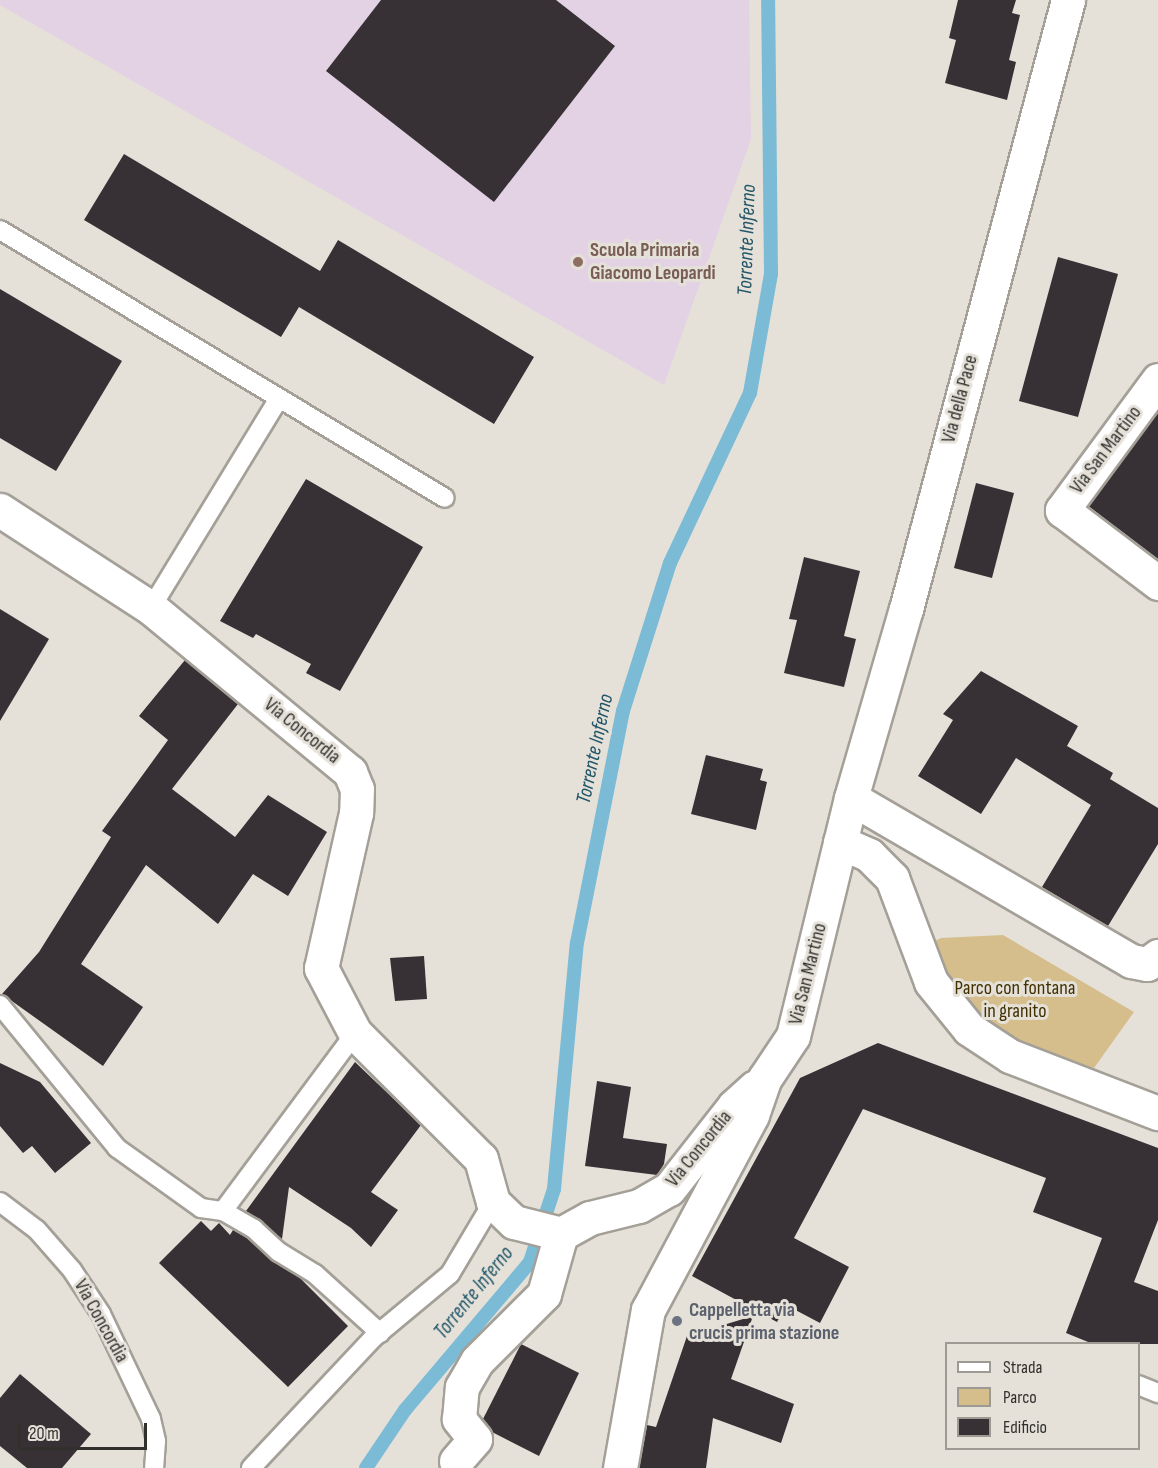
<!DOCTYPE html>
<style>
body{margin:0}
#map{position:relative;width:1158px;height:1468px;overflow:hidden;background:#e5e1d9;font-family:"Sofia Sans Condensed",sans-serif}
div>[style]{position:absolute}
.education>*{inset:0;background:#e3d2e3}
.green>*{inset:0;background:#d5be8c}
.stream>*{height:14px;margin:-7px;padding:0 7px;transform-origin:7px;border-radius:7px;background:#7bbbd5}
.building>*{inset:0;background:#373136}
.roads{filter:drop-shadow(2px 0 #a4a098) drop-shadow(-2px 0 #a4a098) drop-shadow(0 2px #a4a098) drop-shadow(0 -2px #a4a098)}
.lane>*{height:18px;margin:-9px;padding:0 9px;transform-origin:9px;border-radius:9px;background:#fff}
.street>*{height:33px;margin:-16.5px;padding:0 16.5px;transform-origin:16.5px;border-radius:16.5px;background:#fff}
.dots>*{width:16px;height:16px;translate:-50% -50%;box-sizing:border-box;border:3px solid #e5e1d9;border-radius:50%}
span{translate:-50% -50%;white-space:nowrap;text-align:center;line-height:1.15;-webkit-text-stroke:6px #e5e1d9;paint-order:stroke}
.education-label{font-size:20px;color:#785e54;font-weight:700}
.left{translate:0 -50%;text-align:left}
.street-label{font-size:20px;color:#31302d}
.park-label{font-size:20px;color:#413002}
.worship-label{font-size:20px;color:#5b616d;font-weight:700}
.water-label{font-size:21px;color:#215568;font-style:italic}
.legend{position:absolute;left:945px;top:1342px;width:195px;height:108px;box-sizing:border-box;background:#e5e1d9;border:2px solid #9d9a94;margin:0;padding:8px 10px;list-style:none;font-size:18px;color:#31302d}
.legend li{display:flex;align-items:center;gap:12px;height:30px}
.legend b{width:30px;border:2px solid #9d9a94}
.scale{position:absolute;left:18px;top:1423px;width:129px;height:27px;box-sizing:border-box;border:3px solid #31302d;border-top:0;padding-left:8px;font-size:18px;line-height:21px;white-space:nowrap;color:#31302d;-webkit-text-stroke:4px #e5e1d9;paint-order:stroke}
</style>
<div id="map">
<div class="education">
<i style="clip-path:polygon(0 0,749px 0,751px 139px,664px 385px,0 5px)"></i>
</div>
<div class="green">
<i style="clip-path:polygon(1003px 935px,1134px 1012px,1094px 1068px,995px 1048px,918px 949px,941px 938px)"></i>
</div>
<div class="stream">
<i style="left:366px;top:1468px;width:70px;rotate:-56.1deg"></i>
<i style="left:405px;top:1410px;width:194px;rotate:-49.8deg"></i>
<i style="left:530px;top:1262px;width:77px;rotate:-71.8deg"></i>
<i style="left:554px;top:1189px;width:247px;rotate:-84.7deg"></i>
<i style="left:577px;top:943px;width:237px;rotate:-78.8deg"></i>
<i style="left:623px;top:711px;width:155px;rotate:-72.4deg"></i>
<i style="left:670px;top:563px;width:188px;rotate:-64.8deg"></i>
<i style="left:750px;top:393px;width:121px;rotate:-80deg"></i>
<i style="left:771px;top:274px;width:274px;rotate:-90.6deg"></i>
</div>
<div class="building">
<i style="clip-path:polygon(381px 0,556px 0,615px 46px,494px 202px,326px 71px)"></i>
<i style="clip-path:polygon(958px 0,1016px 0,1012px 13px,1020px 15px,1009px 60px,1016px 62px,1007px 100px,945px 83px,956px 40px,949px 38px)"></i>
<i style="clip-path:polygon(124px 154px,320px 271px,338px 240px,534px 357px,494px 424px,299px 307px,281px 337px,84px 220px)"></i>
<i style="clip-path:polygon(1058px 257px,1118px 274px,1078px 417px,1019px 401px)"></i>
<i style="clip-path:polygon(0 289px,122px 361px,56px 471px,0 438px)"></i>
<i style="clip-path:polygon(1158px 412px,1158px 559px,1088px 506px)"></i>
<i style="clip-path:polygon(306px 479px,423px 547px,340px 691px,306px 673px,311px 664px,256px 634px,253px 638px,220px 621px)"></i>
<i style="clip-path:polygon(976px 483px,1014px 493px,992px 578px,954px 568px)"></i>
<i style="clip-path:polygon(804px 557px,860px 571px,844px 636px,856px 639px,844px 687px,784px 673px,797px 620px,789px 619px)"></i>
<i style="clip-path:polygon(0 609px,49px 639px,0 721px)"></i>
<i style="clip-path:polygon(185px 660px,238px 704px,172px 789px,235px 837px,268px 795px,327px 832px,288px 896px,253px 874px,218px 924px,146px 865px,81px 964px,143px 1007px,103px 1066px,2px 994px,39px 952px,111px 837px,102px 831px,168px 740px,139px 716px)"></i>
<i style="clip-path:polygon(981px 671px,1078px 726px,1067px 746px,1113px 773px,1110px 779px,1158px 808px,1158px 844px,1108px 926px,1042px 887px,1091px 805px,1016px 758px,981px 814px,918px 776px,953px 720px,943px 714px)"></i>
<i style="clip-path:polygon(706px 755px,763px 769px,760px 780px,767px 782px,756px 830px,691px 814px)"></i>
<i style="clip-path:polygon(424px 956px,427px 999px,395px 1001px,390px 958px)"></i>
<i style="clip-path:polygon(878px 1043px,1158px 1148px,1158px 1220px,1134px 1282px,1158px 1291px,1158px 1344px,1093px 1344px,1066px 1333px,1102px 1238px,1033px 1212px,1046px 1178px,863px 1109px,794px 1238px,849px 1267px,820px 1323px,786px 1305px,777px 1322px,692px 1276px,800px 1078px)"></i>
<i style="clip-path:polygon(355px 1062px,421px 1125px,371px 1192px,398px 1210px,371px 1247px,351px 1228px,289px 1187px,282px 1239px,246px 1211px)"></i>
<i style="clip-path:polygon(0 1063px,40px 1082px,91px 1143px,55px 1173px,32px 1146px,23px 1153px,0 1126px)"></i>
<i style="clip-path:polygon(597px 1081px,631px 1087px,623px 1138px,667px 1144px,664px 1164px,657px 1175px,585px 1166px)"></i>
<i style="clip-path:polygon(201px 1221px,211px 1231px,219px 1223px,230px 1235px,233px 1230px,247px 1238px,272px 1260px,299px 1277px,348px 1326px,288px 1387px,159px 1263px)"></i>
<i style="clip-path:polygon(753px 1316px,731px 1379px,794px 1404px,781px 1443px,713px 1418px,706px 1468px,639px 1468px,647px 1425px,656px 1427px,687px 1336px)"></i>
<i style="clip-path:polygon(521px 1344px,579px 1373px,539px 1456px,492px 1432px,483px 1419px)"></i>
<i style="clip-path:polygon(20px 1374px,91px 1434px,62px 1468px,27px 1468px,0 1446px,0 1398px)"></i>
</div>
<div class="roads">
<div class="lane">
<i style="left:0;top:230px;width:519px;rotate:31.06deg"></i>
<i style="left:151px;top:608px;width:244px;rotate:-58.6deg"></i>
<i style="left:0;top:1005px;width:185px;rotate:50.7deg"></i>
<i style="left:117px;top:1148px;width:103px;rotate:35.5deg"></i>
<i style="left:201px;top:1208px;width:22px;rotate:8deg"></i>
<i style="left:223px;top:1211px;width:36px;rotate:30deg"></i>
<i style="left:254px;top:1229px;width:34px;rotate:43deg"></i>
<i style="left:279px;top:1252px;width:42px;rotate:31.4deg"></i>
<i style="left:315px;top:1274px;width:88px;rotate:42.2deg"></i>
<i style="left:0;top:1202px;width:46px;rotate:37.1deg"></i>
<i style="left:37px;top:1230px;width:53px;rotate:48.8deg"></i>
<i style="left:72px;top:1270px;width:53px;rotate:56.6deg"></i>
<i style="left:101px;top:1314px;width:116px;rotate:64.5deg"></i>
<i style="left:151px;top:1419px;width:23px;rotate:77deg"></i>
<i style="left:156px;top:1441px;width:27px;rotate:94deg"></i>
<i style="left:223px;top:1211px;width:222px;rotate:-53.4deg"></i>
<i style="left:1138px;top:1385px;width:22px;rotate:22deg"></i>
<i style="left:251px;top:1468px;width:178px;rotate:-46.8deg"></i>
<i style="left:373px;top:1338px;width:100px;rotate:-39.7deg"></i>
<i style="left:450px;top:1274px;width:84px;rotate:-59.2deg"></i>
</div>
<div class="street">
<i style="left:1158px;top:380px;width:162px;rotate:126.4deg"></i>
<i style="left:1062px;top:510px;width:121px;rotate:37.2deg"></i>
<i style="left:0;top:510px;width:180px;rotate:33deg"></i>
<i style="left:151px;top:608px;width:258px;rotate:39.5deg"></i>
<i style="left:350px;top:772px;width:18px;rotate:68deg"></i>
<i style="left:357px;top:789px;width:24px;rotate:92deg"></i>
<i style="left:356px;top:813px;width:159px;rotate:102.7deg"></i>
<i style="left:321px;top:968px;width:73px;rotate:62.4deg"></i>
<i style="left:355px;top:1033px;width:178px;rotate:45deg"></i>
<i style="left:481px;top:1159px;width:45px;rotate:74.4deg"></i>
<i style="left:493px;top:1202px;width:29px;rotate:44deg"></i>
<i style="left:514px;top:1222px;width:49px;rotate:14.3deg"></i>
<i style="left:851px;top:798px;width:324px;rotate:30.2deg"></i>
<i style="left:1131px;top:961px;width:16px;rotate:11deg"></i>
<i style="left:1147px;top:964px;width:14px;rotate:-36deg"></i>
<i style="left:840px;top:842px;width:32px;rotate:24deg"></i>
<i style="left:869px;top:855px;width:33px;rotate:45deg"></i>
<i style="left:892px;top:878px;width:111px;rotate:69.4deg"></i>
<i style="left:931px;top:982px;width:60px;rotate:51deg"></i>
<i style="left:969px;top:1029px;width:49px;rotate:33.4deg"></i>
<i style="left:1010px;top:1056px;width:159px;rotate:21.1deg"></i>
<i style="left:456px;top:1461px;width:29px;rotate:-49deg"></i>
<i style="left:475px;top:1439px;width:26px;rotate:-129deg"></i>
<i style="left:459px;top:1419px;width:32px;rotate:-85deg"></i>
<i style="left:462px;top:1387px;width:30px;rotate:-60deg"></i>
<i style="left:477px;top:1361px;width:95px;rotate:-45deg"></i>
<i style="left:544px;top:1294px;width:62px;rotate:-74.2deg"></i>
<i style="left:561px;top:1234px;width:33px;rotate:-29deg"></i>
<i style="left:590px;top:1218px;width:50px;rotate:-13.8deg"></i>
<i style="left:639px;top:1206px;width:34px;rotate:-30deg"></i>
<i style="left:669px;top:1189px;width:105px;rotate:-51.9deg"></i>
<i style="left:734px;top:1106px;width:28px;rotate:-42deg"></i>
<i style="left:620px;top:1468px;width:160px;rotate:-80deg"></i>
<i style="left:648px;top:1310px;width:221px;rotate:-61.9deg"></i>
<i style="left:752px;top:1115px;width:39px;rotate:-71deg"></i>
<i style="left:765px;top:1078px;width:50px;rotate:-56.3deg"></i>
<i style="left:793px;top:1036px;width:245px;rotate:-76.3deg"></i>
<i style="left:851px;top:798px;width:197px;rotate:-73.8deg"></i>
<i style="left:906px;top:609px;width:630px;rotate:-75.1deg"></i>
</div>
</div>
<div class="dots">
<i style="left:578px;top:262px;background:#8d6e63"></i>
<i style="left:677px;top:1321px;background:#6b7280"></i>
</div>
<div class="education-label">
<span class="left" style="left:590px;top:262px">Scuola Primaria<br>Giacomo Leopardi</span>
</div>
<div class="street-label">
<span style="left:960px;top:399px;rotate:-75deg">Via della Pace</span>
<span style="left:1106px;top:450px;rotate:-53deg">Via San Martino</span>
<span style="left:302px;top:731px;rotate:39deg">Via Concordia</span>
<span style="left:808px;top:974px;rotate:-76deg">Via San Martino</span>
<span style="left:699px;top:1149px;rotate:-51deg">Via Concordia</span>
<span style="left:101px;top:1321px;rotate:61deg">Via Concordia</span>
</div>
<div class="park-label">
<span style="left:1015px;top:1000px">Parco con fontana<br>in granito</span>
</div>
<div class="worship-label">
<span class="left" style="left:689px;top:1322px">Cappelletta via<br>crucis prima stazione</span>
</div>
<div class="water-label">
<span style="left:747px;top:240px;rotate:-88deg">Torrente Inferno</span>
<span style="left:595px;top:749px;rotate:-78deg">Torrente Inferno</span>
<span style="left:474px;top:1293px;rotate:-51deg">Torrente Inferno</span>
</div>
<ul class="legend">
<li><b style="height:8px;background:#fff"></b>Strada</li>
<li><b style="height:16px;background:#d5be8c"></b>Parco</li>
<li><b style="height:16px;background:#373136"></b>Edificio</li>
</ul>
<div class="scale">20 m</div>
</div>
